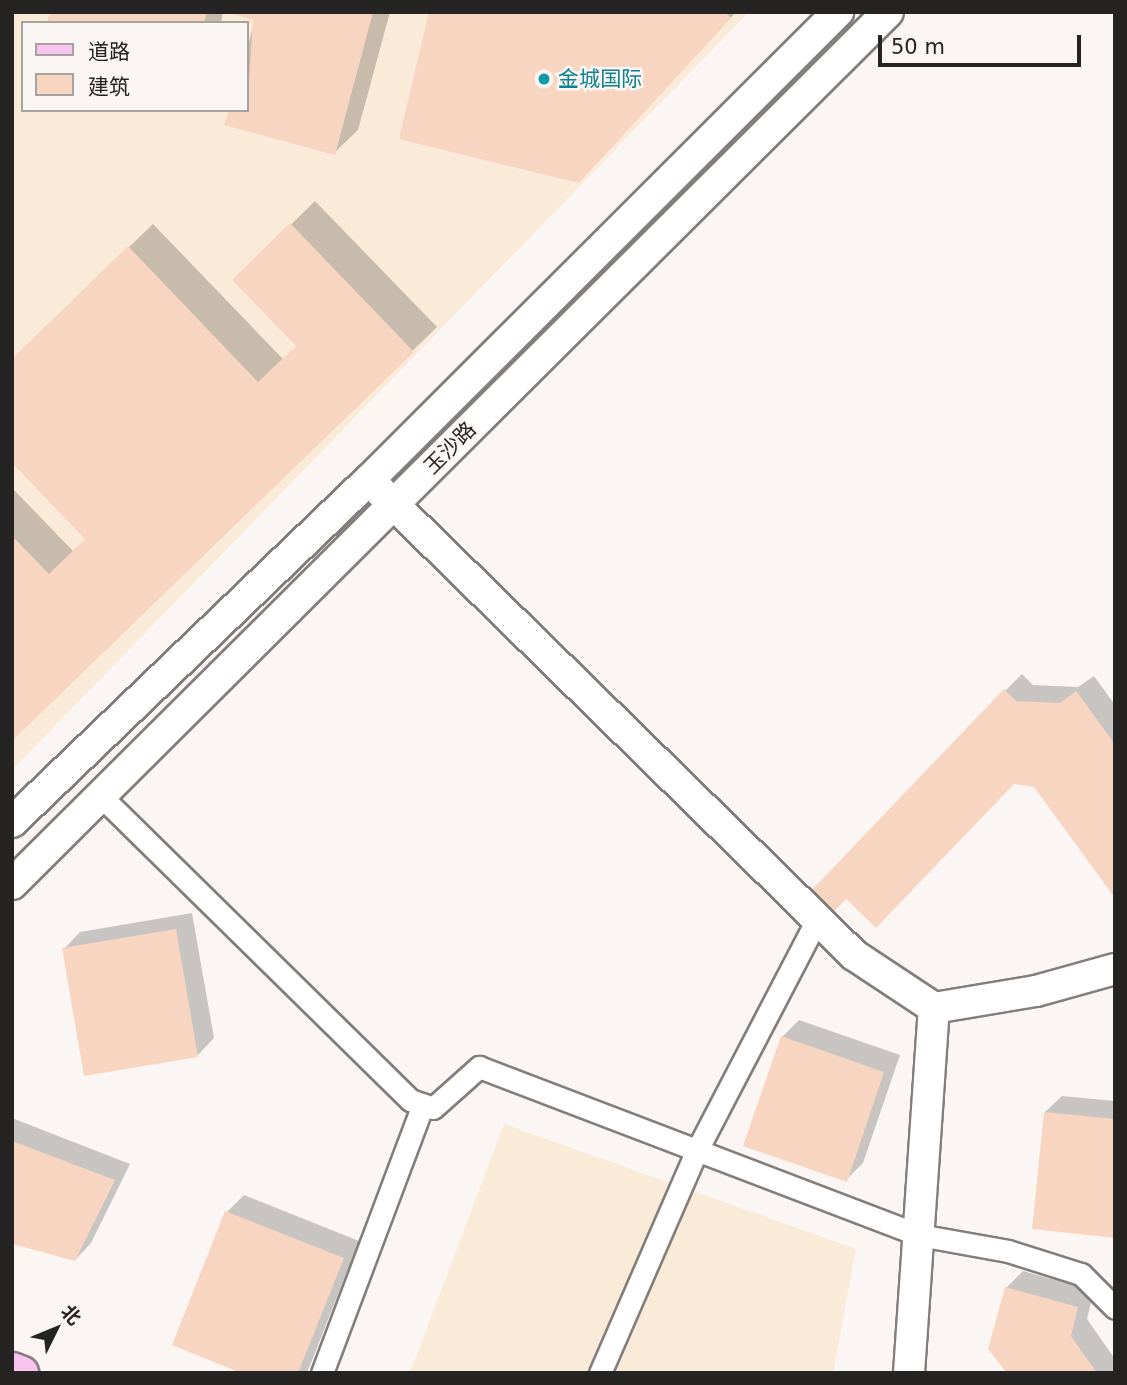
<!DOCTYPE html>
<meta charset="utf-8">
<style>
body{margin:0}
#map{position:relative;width:1127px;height:1385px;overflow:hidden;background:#fbf6f3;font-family:"DejaVu Sans","Noto Sans SC",sans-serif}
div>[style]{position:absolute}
.commercial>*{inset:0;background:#f9ebd8}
.shadow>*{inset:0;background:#0003}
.building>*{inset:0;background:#f7d5c0}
.roads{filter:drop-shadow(2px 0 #837e7b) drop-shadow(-2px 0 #837e7b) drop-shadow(0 2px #837e7b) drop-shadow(0 -2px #837e7b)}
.street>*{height:21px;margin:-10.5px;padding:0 10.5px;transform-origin:10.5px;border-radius:10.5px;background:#fff}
.secondary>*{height:30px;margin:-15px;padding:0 15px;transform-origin:15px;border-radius:15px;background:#fff}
.primary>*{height:35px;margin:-17.5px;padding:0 17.5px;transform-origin:17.5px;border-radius:17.5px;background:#fac4f1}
.dots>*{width:19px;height:19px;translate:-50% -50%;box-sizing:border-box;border:4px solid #fbf6f3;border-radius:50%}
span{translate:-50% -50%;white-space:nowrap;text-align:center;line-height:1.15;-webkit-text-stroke:5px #fbf6f3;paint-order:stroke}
.culture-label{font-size:21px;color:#0d838f}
.left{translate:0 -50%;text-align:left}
.street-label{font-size:21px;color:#252423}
.frame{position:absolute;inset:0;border:14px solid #252423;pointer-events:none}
.legend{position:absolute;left:21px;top:21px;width:228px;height:91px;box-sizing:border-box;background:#fbf6f3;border:2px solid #a5a2a0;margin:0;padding:9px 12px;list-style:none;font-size:21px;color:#252423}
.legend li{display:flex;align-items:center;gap:14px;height:35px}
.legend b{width:35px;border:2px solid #a5a2a0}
.north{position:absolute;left:21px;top:1294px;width:70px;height:70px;-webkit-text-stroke:5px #fbf6f3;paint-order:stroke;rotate:47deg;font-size:19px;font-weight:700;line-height:28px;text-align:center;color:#252423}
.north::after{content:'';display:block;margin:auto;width:24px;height:32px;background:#252423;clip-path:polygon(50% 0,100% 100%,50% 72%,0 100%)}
.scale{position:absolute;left:878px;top:35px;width:203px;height:32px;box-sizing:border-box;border:4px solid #252423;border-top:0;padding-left:9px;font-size:21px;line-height:24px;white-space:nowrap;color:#252423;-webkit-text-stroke:5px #fbf6f3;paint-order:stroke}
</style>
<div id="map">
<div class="commercial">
<i style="clip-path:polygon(evenodd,12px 12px,749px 12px,12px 770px,12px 12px,23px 23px,247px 23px,247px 110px,23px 110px,23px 23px)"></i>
<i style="clip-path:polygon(504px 1124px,856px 1249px,833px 1373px,410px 1373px)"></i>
</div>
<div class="shadow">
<i style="clip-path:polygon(51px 12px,223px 12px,221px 23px,49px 23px)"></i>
<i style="clip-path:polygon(231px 12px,390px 12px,358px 130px,334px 153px,247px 110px,247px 50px,255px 19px)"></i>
<i style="clip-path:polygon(431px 12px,736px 12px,595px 164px)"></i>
<i style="clip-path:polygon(315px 201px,437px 327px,12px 738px,12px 488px,74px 552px,87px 538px,12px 360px,153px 224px,283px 359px,298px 345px,234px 280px)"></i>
<i style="clip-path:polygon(1022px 674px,1033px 685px,1078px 687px,1094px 676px,1115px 705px,1115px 895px,1005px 691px)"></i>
<i style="clip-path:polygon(192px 913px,214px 1038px,198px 1055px,64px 949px,80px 932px)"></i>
<i style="clip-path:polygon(799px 1020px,900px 1055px,863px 1163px,846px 1180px,782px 1037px)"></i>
<i style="clip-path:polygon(1062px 1096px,1115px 1101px,1115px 1237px,1045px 1112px)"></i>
<i style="clip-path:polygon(12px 1118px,130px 1164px,91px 1243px,75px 1260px,12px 1242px)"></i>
<i style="clip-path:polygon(244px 1195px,359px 1241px,307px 1373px,246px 1373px,174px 1344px,227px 1212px)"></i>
<i style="clip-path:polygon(1023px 1271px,1094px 1291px,1087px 1319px,1115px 1359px,1115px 1373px,1009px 1373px,1006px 1288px)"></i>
</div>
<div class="building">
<i style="clip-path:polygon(50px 12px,207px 12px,204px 23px,47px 23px)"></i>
<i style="clip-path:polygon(227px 12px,373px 12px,335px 155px,224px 125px,229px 110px,247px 110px,253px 20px)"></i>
<i style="clip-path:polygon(429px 12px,725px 12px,731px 18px,579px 183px,399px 139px)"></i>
<i style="clip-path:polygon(290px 223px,414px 352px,12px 741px,12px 536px,49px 574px,85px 539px,12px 463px,12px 359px,128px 246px,258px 382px,296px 346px,232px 280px)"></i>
<i style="clip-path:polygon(1004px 689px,1016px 701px,1060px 703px,1076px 691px,1115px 744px,1115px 898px,1034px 787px,1014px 784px,876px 928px,846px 899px,830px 916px,808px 894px)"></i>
<i style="clip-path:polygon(176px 929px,198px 1057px,84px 1076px,62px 948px)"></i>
<i style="clip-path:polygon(781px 1036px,884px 1072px,847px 1182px,743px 1146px)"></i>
<i style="clip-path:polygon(1044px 1112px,1115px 1119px,1115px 1238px,1032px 1229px)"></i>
<i style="clip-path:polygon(12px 1141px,115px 1180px,75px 1261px,12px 1244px)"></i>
<i style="clip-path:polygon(225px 1211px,344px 1258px,298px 1373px,241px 1373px,172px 1345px)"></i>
<i style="clip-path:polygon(1005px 1287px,1078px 1307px,1071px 1336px,1097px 1373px,1007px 1373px,988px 1349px)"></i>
</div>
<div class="roads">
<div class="street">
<i style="left:109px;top:804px;width:422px;rotate:44.5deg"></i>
<i style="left:410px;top:1100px;width:24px;rotate:19deg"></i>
<i style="left:433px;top:1108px;width:62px;rotate:-41.7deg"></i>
<i style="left:479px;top:1067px;width:471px;rotate:20.9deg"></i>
<i style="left:919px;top:1235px;width:90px;rotate:10.2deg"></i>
<i style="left:1008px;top:1251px;width:77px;rotate:17.5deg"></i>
<i style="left:1081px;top:1274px;width:48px;rotate:45deg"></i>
<i style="left:322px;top:1373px;width:287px;rotate:-69.4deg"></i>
<i style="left:600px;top:1373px;width:243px;rotate:-66.5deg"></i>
<i style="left:697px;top:1150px;width:260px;rotate:-62.5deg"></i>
</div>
<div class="secondary">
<i style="left:379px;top:490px;width:665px;rotate:44.39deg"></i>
<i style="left:854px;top:955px;width:96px;rotate:33.5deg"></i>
<i style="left:934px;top:1008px;width:103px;rotate:-9.5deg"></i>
<i style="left:1036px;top:991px;width:82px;rotate:-15.6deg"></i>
<i style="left:12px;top:822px;width:494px;rotate:-43.8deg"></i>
<i style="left:369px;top:480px;width:663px;rotate:-44.94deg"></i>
<i style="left:12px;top:884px;width:1236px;rotate:-44.87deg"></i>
<i style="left:909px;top:1373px;width:366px;rotate:-86.1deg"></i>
</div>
<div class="primary">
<i style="left:12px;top:1370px;width:9px;rotate:21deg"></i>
</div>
</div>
<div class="dots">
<i style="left:544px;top:79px;background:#0f9aa8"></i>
</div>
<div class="culture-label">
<span class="left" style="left:558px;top:79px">金城国际</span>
</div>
<div class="street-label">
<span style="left:450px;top:448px;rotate:-45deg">玉沙路</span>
</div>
<div class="frame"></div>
<ul class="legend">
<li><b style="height:9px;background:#fac4f1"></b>道路</li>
<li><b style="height:19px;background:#f7d5c0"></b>建筑</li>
</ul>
<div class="north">北</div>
<div class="scale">50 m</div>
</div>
